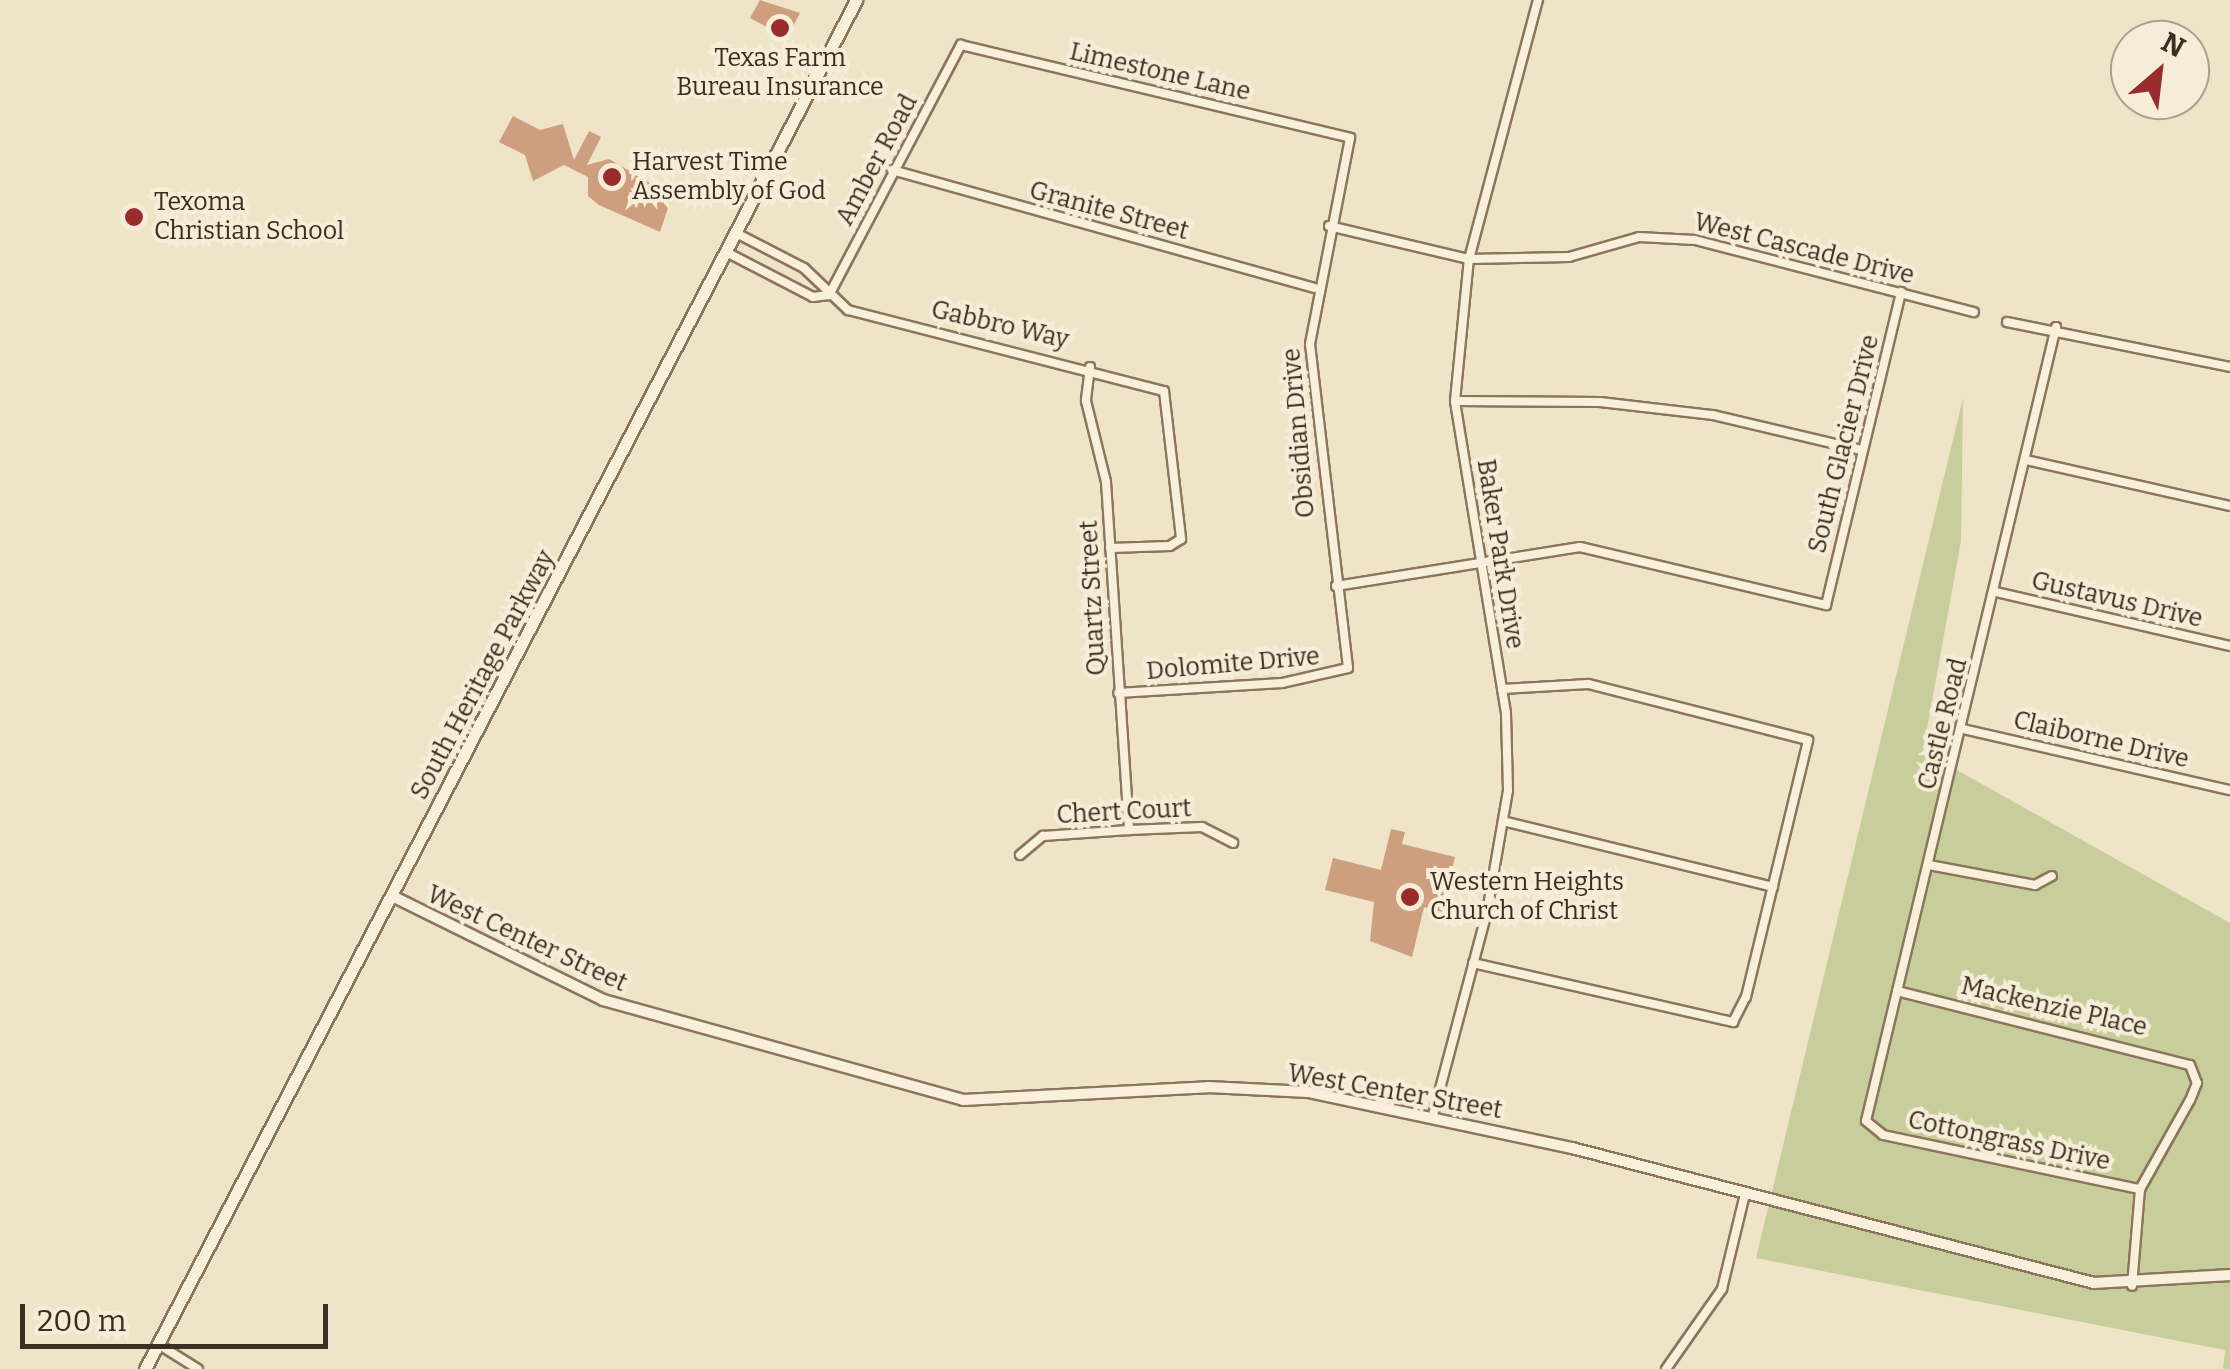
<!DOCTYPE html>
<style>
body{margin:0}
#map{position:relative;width:2230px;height:1369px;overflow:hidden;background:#efe3c8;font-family:Bitter,serif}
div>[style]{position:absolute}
.green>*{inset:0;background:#c7cd9b}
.building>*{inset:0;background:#cd9f7e}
.roads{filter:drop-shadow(2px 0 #8b755d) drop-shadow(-2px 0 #8b755d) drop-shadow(0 2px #8b755d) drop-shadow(0 -2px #8b755d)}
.minor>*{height:8px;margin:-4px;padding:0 4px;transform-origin:4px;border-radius:4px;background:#f9f0db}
.tertiary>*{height:10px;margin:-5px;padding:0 5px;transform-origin:5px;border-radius:5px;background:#f9f0db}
.secondary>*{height:11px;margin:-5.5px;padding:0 5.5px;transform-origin:5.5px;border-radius:5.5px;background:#f9f0db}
.dots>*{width:28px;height:28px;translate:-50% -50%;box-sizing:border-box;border:5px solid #f6edd8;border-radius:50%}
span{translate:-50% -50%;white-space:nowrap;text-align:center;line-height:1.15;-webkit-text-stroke:8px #f6edd8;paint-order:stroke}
.poi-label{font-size:25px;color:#3b2d20}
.left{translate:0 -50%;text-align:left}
.street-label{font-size:25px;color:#3b2d20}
.north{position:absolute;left:2110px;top:20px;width:100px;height:100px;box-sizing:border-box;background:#f6edd8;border:2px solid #aba08e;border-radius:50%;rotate:28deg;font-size:28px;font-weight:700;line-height:40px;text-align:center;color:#3b2d20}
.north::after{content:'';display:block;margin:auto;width:35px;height:45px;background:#9a2c2d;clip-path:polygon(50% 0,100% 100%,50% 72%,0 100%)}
.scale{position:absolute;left:20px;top:1304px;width:308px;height:45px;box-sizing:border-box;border:5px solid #3b2d20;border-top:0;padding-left:12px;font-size:30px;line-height:35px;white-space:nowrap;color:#3b2d20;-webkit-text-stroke:8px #f6edd8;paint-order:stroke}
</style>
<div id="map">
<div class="green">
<i style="clip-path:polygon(1963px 398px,1961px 541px,1923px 751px,2230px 923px,2230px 1369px,2223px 1369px,2225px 1350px,1756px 1258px)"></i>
</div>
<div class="building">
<i style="clip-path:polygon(760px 0,800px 13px,787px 38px,750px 18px)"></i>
<i style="clip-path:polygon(513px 116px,540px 130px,563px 124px,574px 160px,589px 131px,601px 137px,587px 165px,609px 159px,672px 196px,660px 232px,599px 205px,588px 196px,588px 177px,564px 165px,533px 181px,525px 155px,499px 142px)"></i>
<i style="clip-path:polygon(1391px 829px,1405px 832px,1402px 844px,1455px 857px,1442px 912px,1424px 907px,1412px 957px,1370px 941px,1374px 902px,1325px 890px,1333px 858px,1381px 870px)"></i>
</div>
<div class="roads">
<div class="minor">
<i style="left:892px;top:170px;width:439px;rotate:15.6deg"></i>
<i style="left:1329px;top:226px;width:144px;rotate:13.3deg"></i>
<i style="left:1469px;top:259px;width:100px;rotate:-1.1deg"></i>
<i style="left:1569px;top:257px;width:73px;rotate:-15.9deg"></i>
<i style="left:1639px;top:237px;width:56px;rotate:3.1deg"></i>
<i style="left:1695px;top:240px;width:288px;rotate:14.5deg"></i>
<i style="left:740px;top:235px;width:72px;rotate:27.3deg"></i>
<i style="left:804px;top:268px;width:61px;rotate:43.7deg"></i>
<i style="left:848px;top:310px;width:326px;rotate:14.4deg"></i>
<i style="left:1164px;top:391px;width:149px;rotate:83.4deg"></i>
<i style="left:1181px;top:539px;width:13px;rotate:148deg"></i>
<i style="left:1170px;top:546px;width:60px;rotate:178.1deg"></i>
<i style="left:730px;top:254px;width:93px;rotate:27.4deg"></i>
<i style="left:813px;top:297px;width:16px;rotate:-7deg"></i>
<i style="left:829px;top:295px;width:283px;rotate:-62.2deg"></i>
<i style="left:961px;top:45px;width:400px;rotate:13.4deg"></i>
<i style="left:1350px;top:138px;width:210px;rotate:101deg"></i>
<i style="left:1310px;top:344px;width:326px;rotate:83.3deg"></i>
<i style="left:1348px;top:668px;width:68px;rotate:167.2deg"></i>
<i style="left:1282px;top:683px;width:164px;rotate:176.5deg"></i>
<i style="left:2007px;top:322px;width:227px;rotate:11.4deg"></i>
<i style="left:2056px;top:327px;width:816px;rotate:103.46deg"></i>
<i style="left:1866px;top:1121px;width:22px;rotate:39deg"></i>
<i style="left:1883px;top:1135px;width:263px;rotate:11.9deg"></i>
<i style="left:1090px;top:367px;width:34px;rotate:97deg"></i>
<i style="left:1086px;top:401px;width:83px;rotate:76.1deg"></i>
<i style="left:1106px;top:482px;width:349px;rotate:86.2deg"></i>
<i style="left:1455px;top:401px;width:145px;rotate:0.4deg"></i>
<i style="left:1600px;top:402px;width:114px;rotate:6.6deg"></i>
<i style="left:1713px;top:415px;width:152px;rotate:13.3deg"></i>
<i style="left:2026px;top:460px;width:209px;rotate:12.7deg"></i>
<i style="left:1336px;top:586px;width:247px;rotate:-9.1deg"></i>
<i style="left:1580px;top:547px;width:253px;rotate:13.3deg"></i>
<i style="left:1826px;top:605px;width:322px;rotate:-76.5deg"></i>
<i style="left:1996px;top:592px;width:240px;rotate:13deg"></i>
<i style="left:1963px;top:729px;width:274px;rotate:12.9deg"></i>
<i style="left:1503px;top:821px;width:278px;rotate:13.7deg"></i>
<i style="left:1020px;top:855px;width:30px;rotate:-40deg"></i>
<i style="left:1043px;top:836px;width:86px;rotate:-4deg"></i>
<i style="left:1129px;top:830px;width:73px;rotate:-2.4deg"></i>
<i style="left:1202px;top:827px;width:35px;rotate:27deg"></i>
<i style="left:1929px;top:865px;width:108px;rotate:10.7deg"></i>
<i style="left:2035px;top:885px;width:19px;rotate:-28deg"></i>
<i style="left:1473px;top:963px;width:267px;rotate:12.8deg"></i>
<i style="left:1733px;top:1022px;width:28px;rotate:-63deg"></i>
<i style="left:1746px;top:997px;width:264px;rotate:-76.4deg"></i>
<i style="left:1808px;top:740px;width:227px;rotate:-165.7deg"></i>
<i style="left:1588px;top:684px;width:86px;rotate:176.7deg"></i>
<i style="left:1897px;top:991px;width:302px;rotate:14.2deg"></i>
<i style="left:2190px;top:1065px;width:19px;rotate:69deg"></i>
<i style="left:2197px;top:1083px;width:18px;rotate:112deg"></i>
<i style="left:2190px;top:1100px;width:102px;rotate:119.3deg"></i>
<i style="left:2140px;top:1189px;width:97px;rotate:94.7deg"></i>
<i style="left:1433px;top:1115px;width:210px;rotate:-75.1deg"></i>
<i style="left:1487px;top:912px;width:124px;rotate:-80.2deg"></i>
<i style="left:1508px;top:790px;width:77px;rotate:-91.5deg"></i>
<i style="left:1506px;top:713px;width:316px;rotate:-99.3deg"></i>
<i style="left:1455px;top:401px;width:143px;rotate:-84.4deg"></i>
<i style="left:1469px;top:259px;width:268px;rotate:-75.1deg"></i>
<i style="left:158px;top:1344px;width:47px;rotate:32deg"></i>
<i style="left:1666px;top:1369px;width:98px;rotate:-55deg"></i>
<i style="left:1722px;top:1289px;width:98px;rotate:-76.4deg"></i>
</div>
<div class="tertiary">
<i style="left:392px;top:896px;width:235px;rotate:26.2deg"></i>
<i style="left:603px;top:1000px;width:374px;rotate:15.5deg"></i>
<i style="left:963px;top:1100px;width:245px;rotate:-3deg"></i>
<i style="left:1208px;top:1087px;width:100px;rotate:2.9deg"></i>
<i style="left:1308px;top:1092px;width:270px;rotate:12deg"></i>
<i style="left:1572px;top:1148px;width:539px;rotate:14.5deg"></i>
<i style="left:2094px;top:1283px;width:136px;rotate:-3.4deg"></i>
</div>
<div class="secondary">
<i style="left:145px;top:1369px;width:1543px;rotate:-62.55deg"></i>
</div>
</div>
<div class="dots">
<i style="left:780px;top:28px;background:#9a2c2d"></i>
<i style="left:612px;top:177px;background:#9a2c2d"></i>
<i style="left:134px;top:217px;background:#9a2c2d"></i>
<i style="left:1410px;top:897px;background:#9a2c2d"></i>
</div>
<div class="poi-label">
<span style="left:780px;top:73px">Texas Farm<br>Bureau Insurance</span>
<span class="left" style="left:632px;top:177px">Harvest Time<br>Assembly of God</span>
<span class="left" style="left:154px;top:217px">Texoma<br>Christian School</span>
<span class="left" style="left:1430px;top:897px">Western Heights<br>Church of Christ</span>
</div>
<div class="street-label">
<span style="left:1160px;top:72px;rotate:13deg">Limestone Lane</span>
<span style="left:877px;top:160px;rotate:-62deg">Amber Road</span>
<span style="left:1109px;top:211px;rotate:15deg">Granite Street</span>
<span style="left:1804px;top:249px;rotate:14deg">West Cascade Drive</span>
<span style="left:1000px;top:325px;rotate:13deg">Gabbro Way</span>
<span style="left:1299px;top:433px;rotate:-95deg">Obsidian Drive</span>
<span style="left:1844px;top:444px;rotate:-76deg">South Glacier Drive</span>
<span style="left:1500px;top:554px;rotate:81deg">Baker Park Drive</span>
<span style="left:1093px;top:598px;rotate:-93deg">Quartz Street</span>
<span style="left:2117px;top:600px;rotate:13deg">Gustavus Drive</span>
<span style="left:1233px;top:664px;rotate:-5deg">Dolomite Drive</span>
<span style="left:483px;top:675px;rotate:-62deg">South Heritage Parkway</span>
<span style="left:1943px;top:724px;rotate:-76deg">Castle Road</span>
<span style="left:2101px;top:740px;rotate:13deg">Claiborne Drive</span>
<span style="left:1124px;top:812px;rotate:-3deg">Chert Court</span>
<span style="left:527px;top:939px;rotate:25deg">West Center Street</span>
<span style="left:2054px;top:1007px;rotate:13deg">Mackenzie Place</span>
<span style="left:1395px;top:1092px;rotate:10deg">West Center Street</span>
<span style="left:2009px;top:1141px;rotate:12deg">Cottongrass Drive</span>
</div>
<div class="north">N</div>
<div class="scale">200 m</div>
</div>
